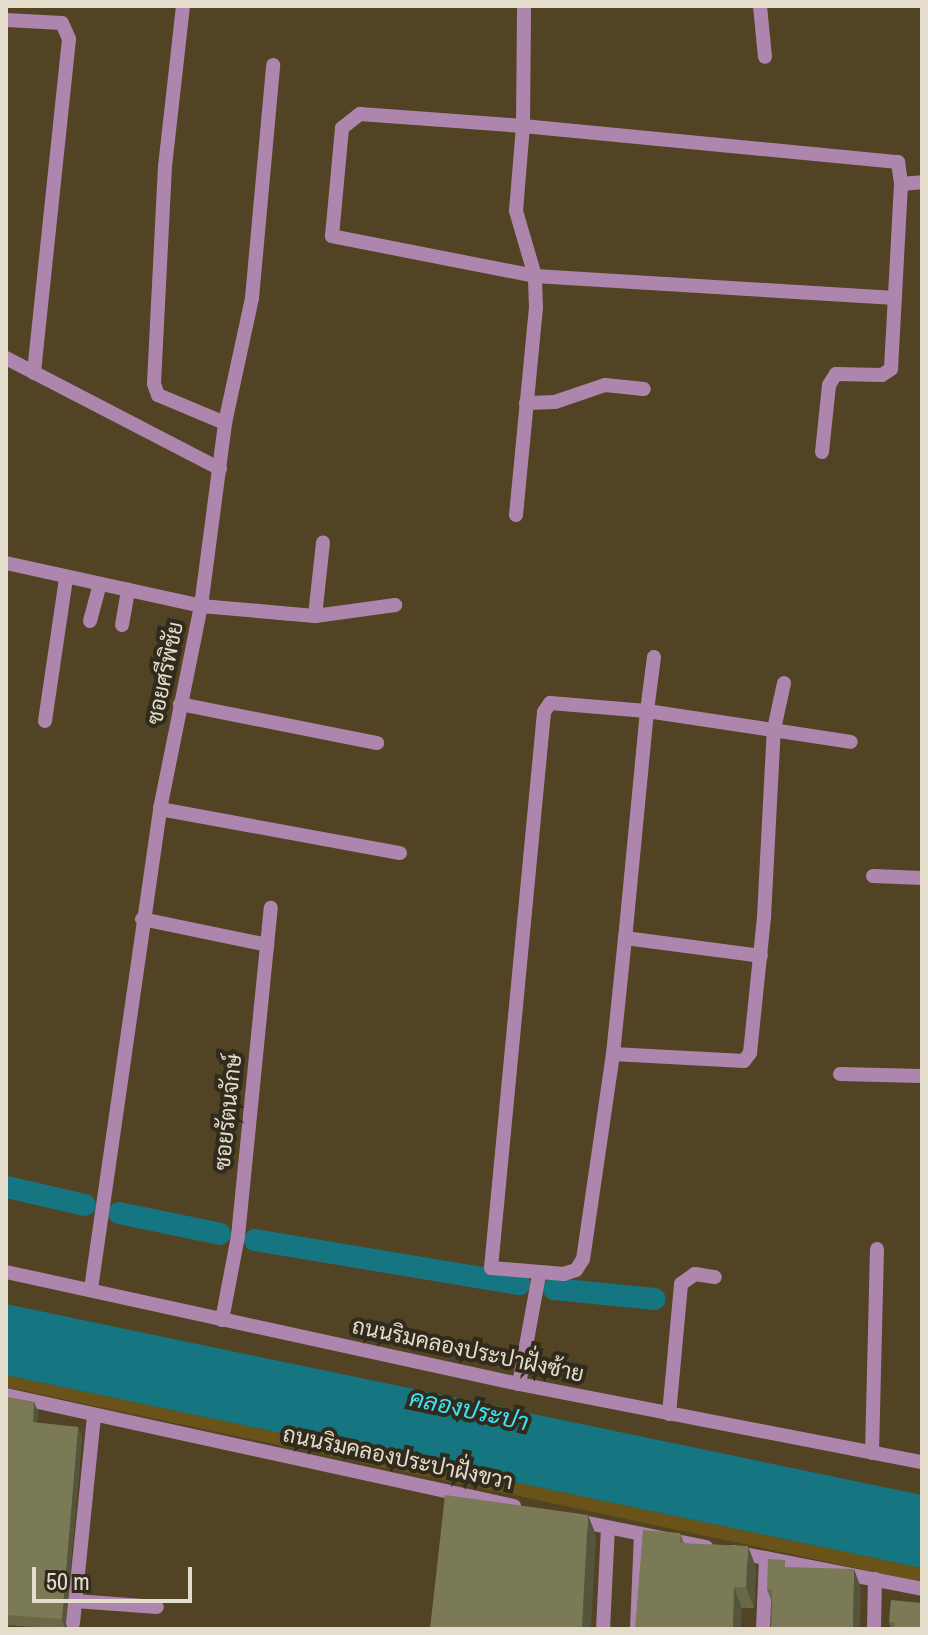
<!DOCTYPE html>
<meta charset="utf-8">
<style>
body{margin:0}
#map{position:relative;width:928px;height:1635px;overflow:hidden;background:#514323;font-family:"Archivo Narrow",Sarabun,sans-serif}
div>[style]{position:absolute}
.green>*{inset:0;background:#695318}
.water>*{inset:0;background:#157681}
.canal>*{height:22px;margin:-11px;padding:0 11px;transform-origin:11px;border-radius:11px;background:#157681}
.minor>*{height:14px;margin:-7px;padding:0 7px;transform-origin:7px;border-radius:7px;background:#ae86ad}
.wall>*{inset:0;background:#69694a}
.shaded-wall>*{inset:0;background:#55553c}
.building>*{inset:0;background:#7a7a56}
span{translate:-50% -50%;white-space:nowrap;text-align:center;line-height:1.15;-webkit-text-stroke:8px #312b1d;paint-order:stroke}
.street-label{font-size:22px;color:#e5ddcb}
.water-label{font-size:24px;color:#3be6fa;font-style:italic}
.frame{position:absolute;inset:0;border:8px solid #e5ddcb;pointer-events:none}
.scale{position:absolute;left:32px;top:1567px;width:160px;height:36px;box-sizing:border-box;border:4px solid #e5ddcb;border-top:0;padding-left:10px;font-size:24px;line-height:28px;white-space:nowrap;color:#e5ddcb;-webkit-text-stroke:6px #312b1d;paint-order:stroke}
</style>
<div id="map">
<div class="green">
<i style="clip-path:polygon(6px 1375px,922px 1568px,922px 1582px,6px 1387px)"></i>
</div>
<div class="water">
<i style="clip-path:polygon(6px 1304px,922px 1495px,922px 1568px,6px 1375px)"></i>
</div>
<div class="canal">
<i style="left:7px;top:1187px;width:80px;rotate:13deg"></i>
<i style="left:119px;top:1213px;width:103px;rotate:11.7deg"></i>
<i style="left:255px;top:1240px;width:268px;rotate:9.5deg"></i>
<i style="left:554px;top:1289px;width:101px;rotate:5.7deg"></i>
</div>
<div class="minor">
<i style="left:183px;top:6px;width:161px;rotate:96.4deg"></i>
<i style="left:165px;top:166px;width:218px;rotate:92.9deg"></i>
<i style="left:154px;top:384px;width:12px;rotate:70deg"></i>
<i style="left:158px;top:395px;width:73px;rotate:22.7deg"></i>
<i style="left:760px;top:6px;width:51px;rotate:84.4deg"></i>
<i style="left:6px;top:20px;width:56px;rotate:3.1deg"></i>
<i style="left:62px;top:23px;width:17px;rotate:66deg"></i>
<i style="left:69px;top:39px;width:336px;rotate:96deg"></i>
<i style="left:895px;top:298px;width:361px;rotate:-176.5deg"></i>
<i style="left:535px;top:276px;width:207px;rotate:-168.9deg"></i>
<i style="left:332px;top:236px;width:108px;rotate:-84.7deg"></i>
<i style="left:342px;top:128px;width:23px;rotate:-38deg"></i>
<i style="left:360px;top:114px;width:163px;rotate:4.2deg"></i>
<i style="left:523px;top:126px;width:377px;rotate:5.5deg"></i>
<i style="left:898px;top:162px;width:22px;rotate:82deg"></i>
<i style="left:901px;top:184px;width:21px;rotate:-5deg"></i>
<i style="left:6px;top:358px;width:241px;rotate:27.4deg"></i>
<i style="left:526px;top:403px;width:29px;rotate:-2deg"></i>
<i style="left:555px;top:402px;width:53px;rotate:-18.8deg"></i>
<i style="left:605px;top:385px;width:39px;rotate:6deg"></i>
<i style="left:822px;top:452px;width:67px;rotate:-84deg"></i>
<i style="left:829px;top:385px;width:13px;rotate:-58deg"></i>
<i style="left:836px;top:374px;width:46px;rotate:1.2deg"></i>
<i style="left:882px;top:375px;width:11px;rotate:-34deg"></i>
<i style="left:891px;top:369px;width:185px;rotate:-86.9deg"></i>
<i style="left:516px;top:515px;width:208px;rotate:-84.5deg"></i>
<i style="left:536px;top:308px;width:32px;rotate:-92deg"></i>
<i style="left:535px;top:276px;width:68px;rotate:-106.3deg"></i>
<i style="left:516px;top:211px;width:85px;rotate:-85.3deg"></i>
<i style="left:523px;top:126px;width:120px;rotate:-89.5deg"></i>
<i style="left:6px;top:563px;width:200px;rotate:12.4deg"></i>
<i style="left:201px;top:606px;width:114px;rotate:5deg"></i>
<i style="left:315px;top:616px;width:81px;rotate:-7.8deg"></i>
<i style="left:315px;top:616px;width:74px;rotate:-83.8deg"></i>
<i style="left:90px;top:621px;width:38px;rotate:-75deg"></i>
<i style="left:122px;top:625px;width:36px;rotate:-80deg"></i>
<i style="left:654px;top:657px;width:54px;rotate:97.4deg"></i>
<i style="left:647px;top:711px;width:228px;rotate:95.5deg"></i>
<i style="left:625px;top:938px;width:117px;rotate:95.9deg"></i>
<i style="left:613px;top:1054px;width:207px;rotate:98.3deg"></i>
<i style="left:583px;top:1259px;width:13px;rotate:122deg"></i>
<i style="left:576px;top:1270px;width:13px;rotate:162deg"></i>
<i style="left:564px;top:1274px;width:73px;rotate:-175.3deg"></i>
<i style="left:491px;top:1268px;width:559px;rotate:-84.55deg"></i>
<i style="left:544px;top:712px;width:11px;rotate:-56deg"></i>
<i style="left:550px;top:703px;width:97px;rotate:4.7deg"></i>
<i style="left:647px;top:711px;width:206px;rotate:8.6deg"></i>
<i style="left:180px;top:704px;width:201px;rotate:11.2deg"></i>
<i style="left:45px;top:721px;width:145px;rotate:-81.6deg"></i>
<i style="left:160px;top:809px;width:244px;rotate:10.4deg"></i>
<i style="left:873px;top:876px;width:49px;rotate:2.3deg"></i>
<i style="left:142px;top:919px;width:128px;rotate:11.7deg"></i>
<i style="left:625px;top:938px;width:137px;rotate:7.5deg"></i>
<i style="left:613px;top:1054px;width:131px;rotate:3.1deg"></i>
<i style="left:744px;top:1061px;width:10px;rotate:-53deg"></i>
<i style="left:750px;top:1053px;width:137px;rotate:-84.1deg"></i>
<i style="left:764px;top:917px;width:188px;rotate:-87deg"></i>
<i style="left:774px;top:729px;width:47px;rotate:-77.7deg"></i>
<i style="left:840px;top:1074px;width:82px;rotate:1.4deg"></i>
<i style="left:6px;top:1272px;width:525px;rotate:12.32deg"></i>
<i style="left:519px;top:1384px;width:410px;rotate:11deg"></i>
<i style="left:91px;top:1289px;width:485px;rotate:-81.8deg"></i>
<i style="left:160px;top:809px;width:207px;rotate:-78.6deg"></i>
<i style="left:201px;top:606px;width:185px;rotate:-82.5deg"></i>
<i style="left:225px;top:423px;width:128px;rotate:-77.8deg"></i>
<i style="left:252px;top:298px;width:234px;rotate:-84.8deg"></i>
<i style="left:222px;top:1320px;width:86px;rotate:-79.2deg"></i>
<i style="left:238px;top:1236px;width:330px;rotate:-84.3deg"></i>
<i style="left:519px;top:1384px;width:111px;rotate:-79.6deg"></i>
<i style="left:6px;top:1395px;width:520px;rotate:12.33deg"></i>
<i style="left:669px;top:1414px;width:131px;rotate:-84.7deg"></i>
<i style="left:681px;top:1284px;width:17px;rotate:-36deg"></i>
<i style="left:695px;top:1274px;width:20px;rotate:9deg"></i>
<i style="left:872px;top:1453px;width:204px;rotate:-88.6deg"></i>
<i style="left:573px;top:1520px;width:136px;rotate:11.5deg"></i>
<i style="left:734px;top:1552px;width:192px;rotate:11.1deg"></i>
<i style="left:75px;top:1601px;width:82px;rotate:4.2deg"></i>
<i style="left:73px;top:1623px;width:209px;rotate:-84.2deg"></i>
<i style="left:603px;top:1629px;width:101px;rotate:-87.2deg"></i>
<i style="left:637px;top:1629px;width:94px;rotate:-87.6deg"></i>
<i style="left:763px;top:1629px;width:71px;rotate:-87.6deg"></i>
<i style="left:874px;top:1629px;width:50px;rotate:-88.9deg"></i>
</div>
<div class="wall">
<i style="clip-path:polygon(6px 1397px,34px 1402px,38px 1412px,37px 1423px,78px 1427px,82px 1437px,65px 1629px,6px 1625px)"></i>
<i style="clip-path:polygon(680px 1533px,684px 1543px,756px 1567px,754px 1608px,742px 1608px,635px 1629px)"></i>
<i style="clip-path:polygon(788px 1567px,861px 1588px,772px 1603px,767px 1589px)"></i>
<i style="clip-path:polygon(889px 1622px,922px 1629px,891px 1629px)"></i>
</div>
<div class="shaded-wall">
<i style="clip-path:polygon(34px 1402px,38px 1412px,36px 1433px,33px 1422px)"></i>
<i style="clip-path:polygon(78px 1427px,82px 1437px,65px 1629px,62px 1619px)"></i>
<i style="clip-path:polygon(588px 1515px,596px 1535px,591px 1629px,582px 1629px)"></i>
<i style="clip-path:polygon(748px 1546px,756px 1567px,754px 1608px,746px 1587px)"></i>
<i style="clip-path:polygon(854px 1569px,861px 1588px,860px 1629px,853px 1629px)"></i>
<i style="clip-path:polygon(734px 1587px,742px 1608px,741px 1629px,733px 1629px)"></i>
</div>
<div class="building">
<i style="clip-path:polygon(6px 1397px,34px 1402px,33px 1422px,78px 1427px,62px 1619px,6px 1615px)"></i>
<i style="clip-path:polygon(445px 1495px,588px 1515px,582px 1629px,430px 1629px)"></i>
<i style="clip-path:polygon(643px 1530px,680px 1533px,680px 1543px,748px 1546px,746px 1587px,734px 1587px,733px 1629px,635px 1629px)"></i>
<i style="clip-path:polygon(768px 1559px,785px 1560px,785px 1567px,854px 1569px,853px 1629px,771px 1629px,772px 1589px,767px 1589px)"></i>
<i style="clip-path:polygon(891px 1600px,922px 1603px,922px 1629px,894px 1629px,895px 1623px,889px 1622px)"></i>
</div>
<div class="street-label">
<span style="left:165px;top:673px;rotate:-78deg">ซอยศรีพิชัย</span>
<span style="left:228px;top:1112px;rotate:-84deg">ซอยรัตนจักษ์</span>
<span style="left:468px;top:1350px;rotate:12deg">ถนนริมคลองประปาฝั่งซ้าย</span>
<span style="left:398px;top:1458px;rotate:12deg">ถนนริมคลองประปาฝั่งขวา</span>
</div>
<div class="water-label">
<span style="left:469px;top:1410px;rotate:12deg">คลองประปา</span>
</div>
<div class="frame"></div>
<div class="scale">50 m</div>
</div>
